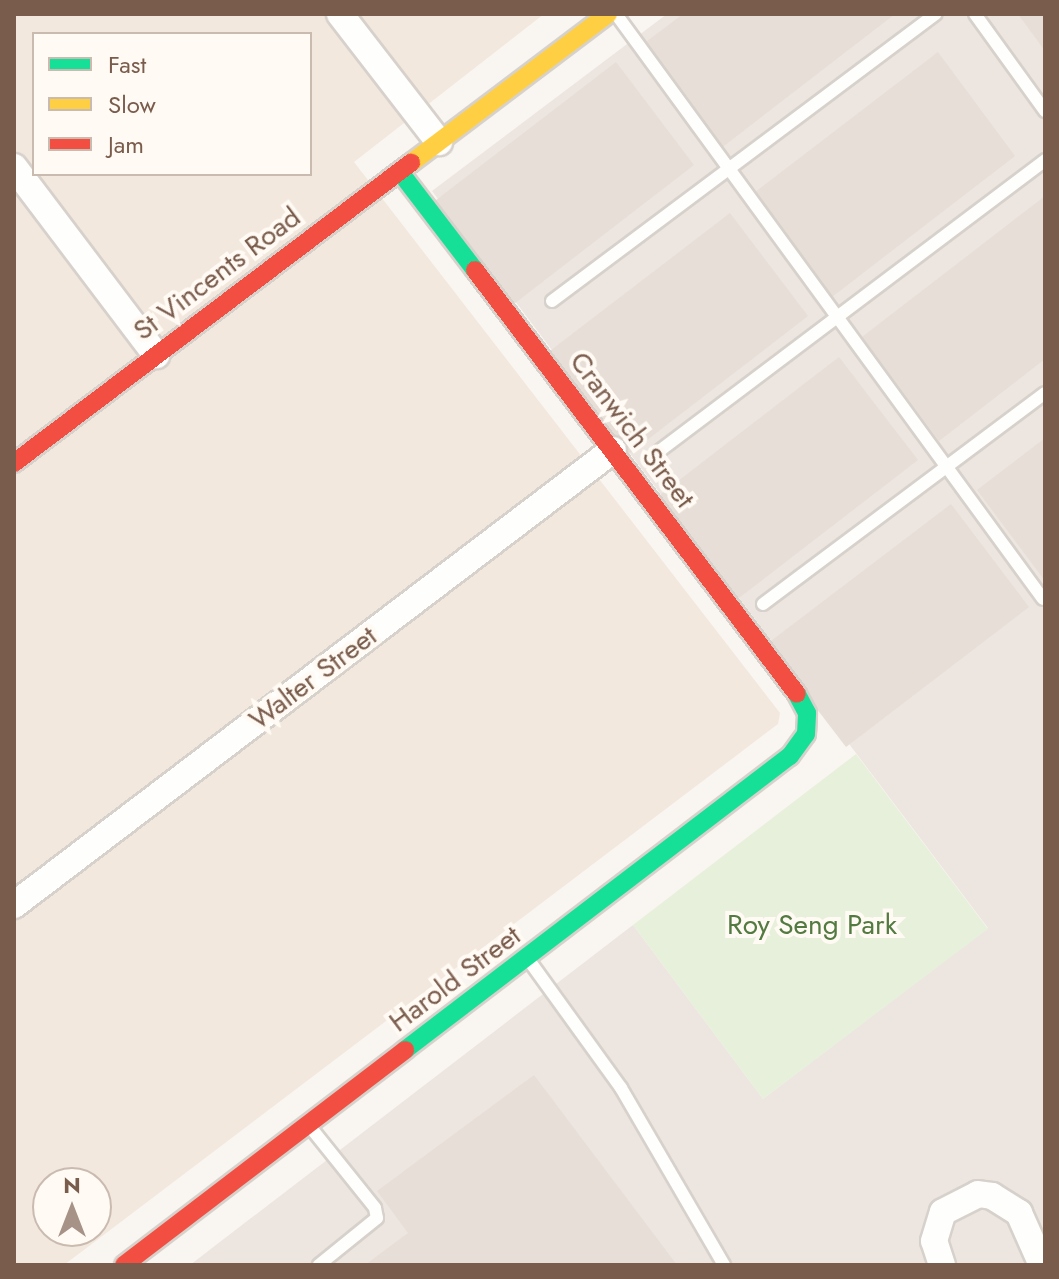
<!DOCTYPE html>
<style>
body{margin:0}
#map{position:relative;width:1059px;height:1279px;overflow:hidden;background:#f9f5f0;font-family:Jost,sans-serif}
div>[style]{position:absolute}
.residential>*{inset:0;background:#f2e8de}
.industrial>*{inset:0;background:#ede5e0}
.green>*{inset:0;background:#e7f0db}
.building>*{inset:0;background:#e6ded7}
.roads{filter:drop-shadow(2px 0 #d7d1cb) drop-shadow(-2px 0 #d7d1cb) drop-shadow(0 2px #d7d1cb) drop-shadow(0 -2px #d7d1cb)}
.lane>*{height:12px;margin:-6px;padding:0 6px;transform-origin:6px;border-radius:6px;background:#fefefd}
.street>*{height:26px;margin:-13px;padding:0 13px;transform-origin:13px;border-radius:13px;background:#fefefd}
.fast>*{height:18px;margin:-9px;padding:0 9px;transform-origin:9px;border-radius:9px;background:#16e098}
.slow>*{height:18px;margin:-9px;padding:0 9px;transform-origin:9px;border-radius:9px;background:#ffcf43}
.jam>*{height:18px;margin:-9px;padding:0 9px;transform-origin:9px;border-radius:9px;background:#f24e42}
span{translate:-50% -50%;white-space:nowrap;text-align:center;line-height:1.15;-webkit-text-stroke:8px #fffaf3;paint-order:stroke}
.street-label{font-size:28px;color:#7a5c4d}
.park-label{font-size:28px;color:#537a41}
.frame{position:absolute;inset:0;border:16px solid #7a5c4d;pointer-events:none}
.legend{position:absolute;left:32px;top:32px;width:280px;height:144px;box-sizing:border-box;background:#fffaf3;border:2px solid #cabbb1;margin:0;padding:10px 14px;list-style:none;font-size:24px;color:#7a5c4d}
.legend li{display:flex;align-items:center;gap:16px;height:40px}
.legend b{width:40px;border:2px solid #cabbb1}
.north{position:absolute;left:32px;top:1167px;width:80px;height:80px;box-sizing:border-box;background:#fffaf3;border:2px solid #cabbb1;border-radius:50%;rotate:0deg;font-size:22px;font-weight:700;line-height:32px;text-align:center;color:#7a5c4d}
.north::after{content:'';display:block;margin:auto;width:28px;height:36px;background:#a69286;clip-path:polygon(50% 0,100% 100%,50% 72%,0 100%)}
</style>
<div id="map">
<div class="residential">
<i style="clip-path:polygon(evenodd,14px 14px,544px 14px,354px 162px,780px 713px,778px 724px,64px 1265px,14px 1265px,14px 14px,34px 34px,310px 34px,310px 174px,34px 174px,34px 34px,14px 14px,48px 1183px,96px 1183px,96px 1231px,48px 1231px,48px 1183px)"></i>
</div>
<div class="industrial">
<i style="clip-path:polygon(667px 14px,1045px 14px,1045px 1265px,190px 1265px,633px 925px,763px 1099px,988px 928px,432px 191px)"></i>
</div>
<div class="green">
<i style="clip-path:polygon(856px 754px,988px 929px,763px 1099px,633px 925px)"></i>
</div>
<div class="building">
<i style="clip-path:polygon(683px 14px,895px 14px,720px 149px,642px 45px)"></i>
<i style="clip-path:polygon(1018px 14px,1045px 14px,1045px 51px)"></i>
<i style="clip-path:polygon(938px 52px,1015px 156px,832px 297px,754px 193px)"></i>
<i style="clip-path:polygon(616px 62px,694px 165px,510px 307px,431px 204px)"></i>
<i style="clip-path:polygon(1045px 196px,1045px 359px,939px 441px,862px 337px)"></i>
<i style="clip-path:polygon(730px 213px,808px 316px,625px 457px,546px 354px)"></i>
<i style="clip-path:polygon(839px 357px,918px 460px,735px 601px,656px 498px)"></i>
<i style="clip-path:polygon(1045px 438px,1045px 581px,977px 490px)"></i>
<i style="clip-path:polygon(951px 504px,1029px 607px,846px 747px,767px 644px)"></i>
<i style="clip-path:polygon(534px 1075px,677px 1265px,365px 1265px,408px 1233px,377px 1191px)"></i>
</div>
<div class="roads">
<div class="lane">
<i style="left:616px;top:14px;width:724px;rotate:53.87deg"></i>
<i style="left:975px;top:14px;width:120px;rotate:54.2deg"></i>
<i style="left:552px;top:301px;width:479px;rotate:-36.8deg"></i>
<i style="left:658px;top:452px;width:485px;rotate:-37deg"></i>
<i style="left:763px;top:604px;width:352px;rotate:-36.8deg"></i>
<i style="left:528px;top:959px;width:159px;rotate:54.2deg"></i>
<i style="left:621px;top:1088px;width:205px;rotate:59.8deg"></i>
<i style="left:311px;top:1128px;width:102px;rotate:51.3deg"></i>
<i style="left:375px;top:1208px;width:10px;rotate:79deg"></i>
<i style="left:377px;top:1218px;width:75px;rotate:141deg"></i>
</div>
<div class="street">
<i style="left:340px;top:14px;width:162px;rotate:52.3deg"></i>
<i style="left:14px;top:167px;width:236px;rotate:52.9deg"></i>
<i style="left:14px;top:905px;width:752px;rotate:-37.22deg"></i>
<i style="left:942px;top:1265px;width:25px;rotate:-108deg"></i>
<i style="left:934px;top:1241px;width:30px;rotate:-73deg"></i>
<i style="left:943px;top:1212px;width:39px;rotate:-27deg"></i>
<i style="left:978px;top:1194px;width:14px;rotate:8deg"></i>
<i style="left:992px;top:1196px;width:32px;rotate:32deg"></i>
<i style="left:1019px;top:1213px;width:57px;rotate:66.1deg"></i>
</div>
<div class="fast">
<i style="left:400px;top:172px;width:123px;rotate:52.6deg"></i>
<i style="left:405px;top:1050px;width:484px;rotate:-37.4deg"></i>
<i style="left:790px;top:756px;width:27px;rotate:-54deg"></i>
<i style="left:806px;top:734px;width:21px;rotate:-87deg"></i>
<i style="left:807px;top:713px;width:21px;rotate:-118deg"></i>
</div>
<div class="slow">
<i style="left:411px;top:163px;width:247px;rotate:-37.1deg"></i>
</div>
<div class="jam">
<i style="left:475px;top:270px;width:532px;rotate:52.79deg"></i>
<i style="left:14px;top:463px;width:498px;rotate:-37.1deg"></i>
<i style="left:124px;top:1265px;width:354px;rotate:-37.4deg"></i>
</div>
</div>
<div class="street-label">
<span style="left:217px;top:274px;rotate:-37deg">St Vincents Road</span>
<span style="left:632px;top:430px;rotate:53deg">Cranwich Street</span>
<span style="left:313px;top:678px;rotate:-37deg">Walter Street</span>
<span style="left:455px;top:979px;rotate:-37deg">Harold Street</span>
</div>
<div class="park-label">
<span style="left:812px;top:925px">Roy Seng Park</span>
</div>
<div class="frame"></div>
<ul class="legend">
<li><b style="height:10px;background:#16e098"></b>Fast</li>
<li><b style="height:10px;background:#ffcf43"></b>Slow</li>
<li><b style="height:10px;background:#f24e42"></b>Jam</li>
</ul>
<div class="north">N</div>
</div>
